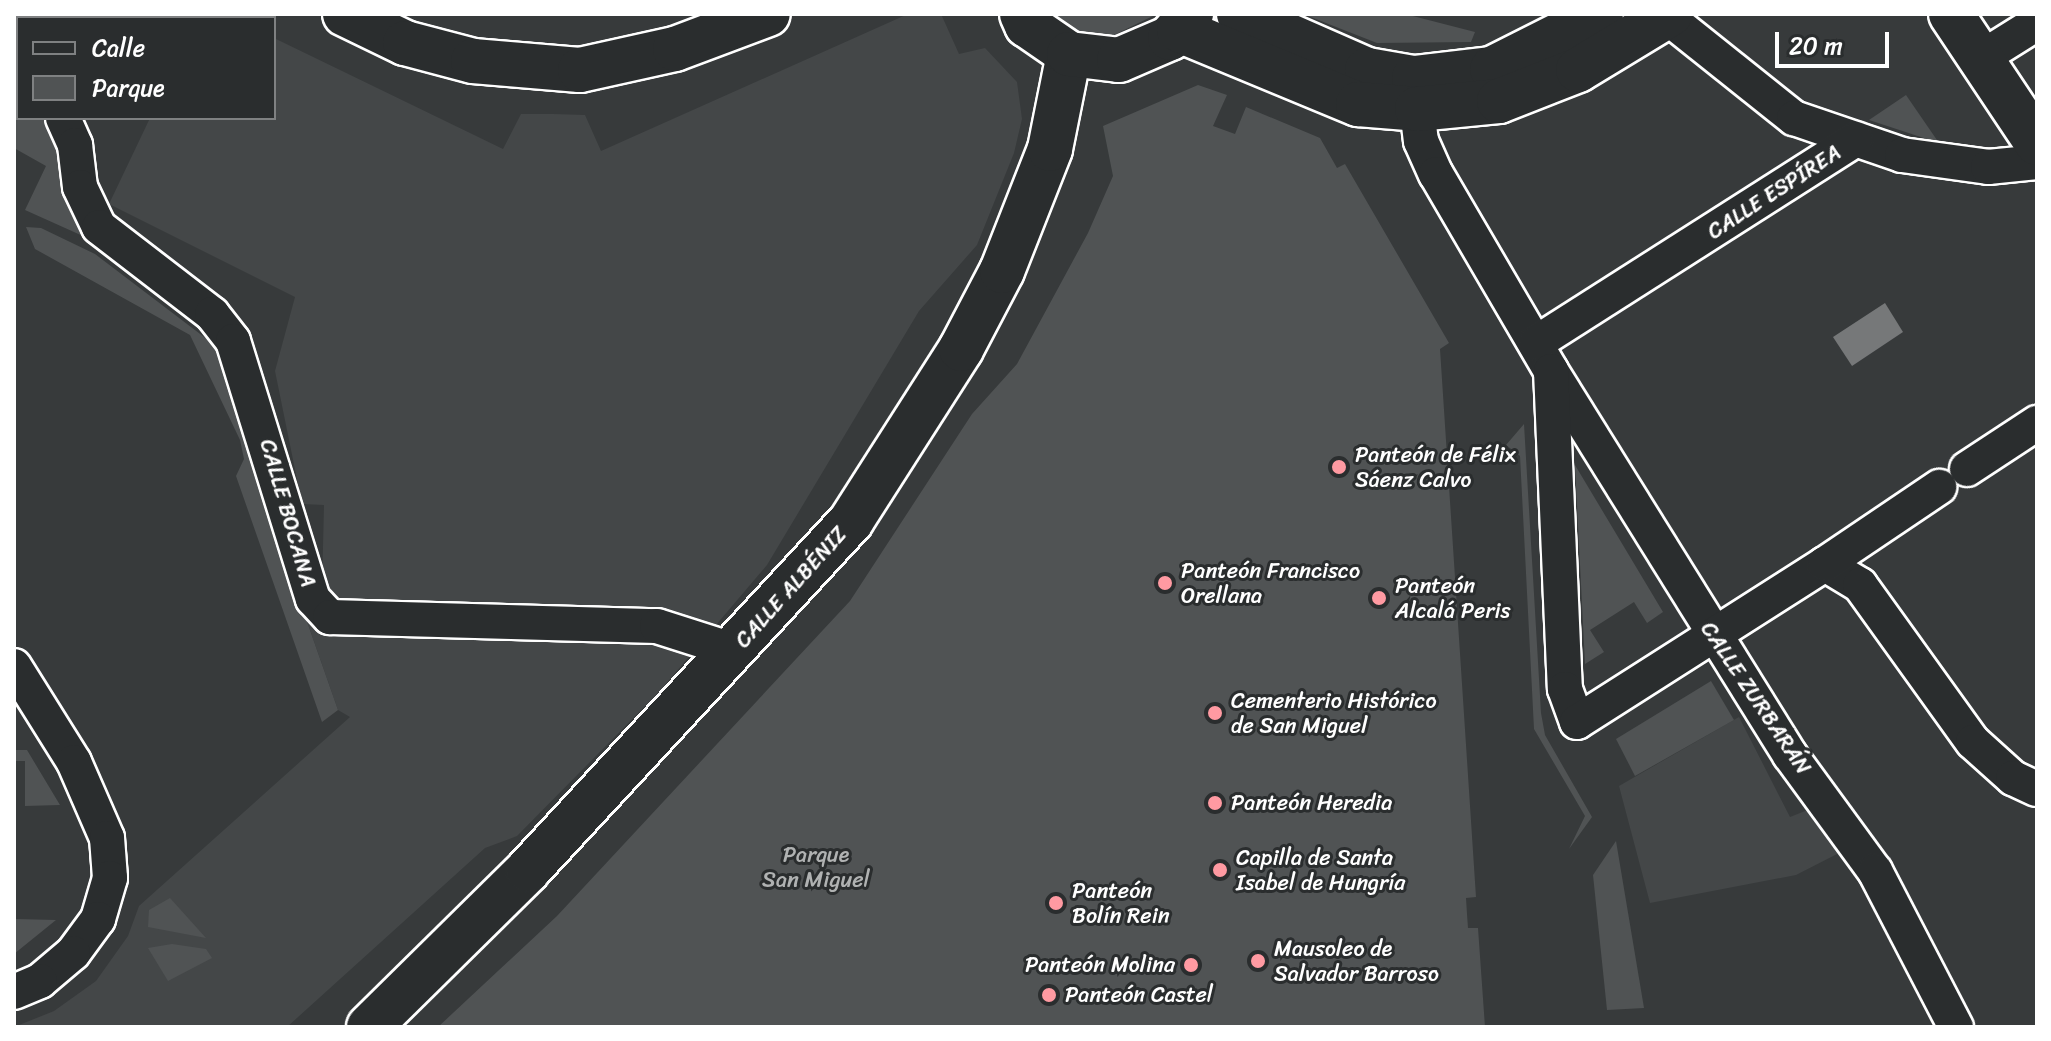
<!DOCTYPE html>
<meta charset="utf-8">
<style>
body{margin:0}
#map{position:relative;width:2051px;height:1041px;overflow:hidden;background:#373a3b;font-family:Sriracha,sans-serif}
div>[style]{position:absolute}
.built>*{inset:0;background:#444748}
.green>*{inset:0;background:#505354}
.water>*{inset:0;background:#767879}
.roads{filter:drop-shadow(2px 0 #fff) drop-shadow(-2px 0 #fff) drop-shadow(0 2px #fff) drop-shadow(0 -2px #fff)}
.street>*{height:34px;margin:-17px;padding:0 17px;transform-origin:17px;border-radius:17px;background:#2a2d2e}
.secondary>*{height:44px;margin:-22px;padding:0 22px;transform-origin:22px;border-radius:22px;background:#2a2d2e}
.primary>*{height:44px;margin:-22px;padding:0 22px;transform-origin:22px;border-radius:22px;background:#2a2d2e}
.dots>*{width:22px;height:22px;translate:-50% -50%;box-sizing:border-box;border:4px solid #2a2d2e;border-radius:50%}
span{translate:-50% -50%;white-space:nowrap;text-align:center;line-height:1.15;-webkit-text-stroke:6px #2a2d2e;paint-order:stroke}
.street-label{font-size:22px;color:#fff}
.poi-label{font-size:22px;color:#fff}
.left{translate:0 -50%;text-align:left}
.right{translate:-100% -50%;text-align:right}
.park-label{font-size:22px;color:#b0b2b2}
.frame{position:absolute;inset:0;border:16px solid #fff;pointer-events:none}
.legend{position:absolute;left:16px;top:16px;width:260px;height:104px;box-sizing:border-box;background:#2a2d2e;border:2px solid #7f8182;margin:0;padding:10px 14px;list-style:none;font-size:24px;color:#fff}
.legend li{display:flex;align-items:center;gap:16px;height:40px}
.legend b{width:40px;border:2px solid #7f8182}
.scale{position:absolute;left:1775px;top:32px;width:114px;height:36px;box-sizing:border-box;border:4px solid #fff;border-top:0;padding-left:10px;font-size:24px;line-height:28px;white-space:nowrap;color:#fff;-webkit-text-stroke:6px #2a2d2e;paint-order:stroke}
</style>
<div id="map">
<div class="built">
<i style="clip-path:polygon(908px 14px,941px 14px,959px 54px,985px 48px,1017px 82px,1022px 119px,1014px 153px,977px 245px,919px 311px,767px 565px,659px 692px,517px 836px,485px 848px,287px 1027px,14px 1027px,54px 1011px,96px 981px,128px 936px,139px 906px,350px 717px,338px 710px,296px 590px,322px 589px,324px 505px,302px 504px,275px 371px,295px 297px,109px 204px,150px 118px,274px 118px,274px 38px,503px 149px,521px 114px,553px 114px,585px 115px,601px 151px)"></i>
<i style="clip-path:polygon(1739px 717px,1790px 817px,1810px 809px,1818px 824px,1825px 821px,1843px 851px,1796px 875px,1650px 903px,1619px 786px)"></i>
</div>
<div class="green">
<i style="clip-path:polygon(1049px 14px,1157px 14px,1114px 35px,1077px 31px)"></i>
<i style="clip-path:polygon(1303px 14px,1405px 14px,1475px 32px,1471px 42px,1377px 43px)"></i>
<i style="clip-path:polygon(1198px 85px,1227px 95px,1213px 126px,1235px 134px,1246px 107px,1320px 138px,1337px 168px,1345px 164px,1449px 343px,1440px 349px,1476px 897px,1466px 898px,1467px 914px,1468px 928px,1478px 928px,1485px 1027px,438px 1027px,557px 916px,850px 601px,972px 414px,1017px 364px,1088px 233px,1113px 176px,1103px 126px)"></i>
<i style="clip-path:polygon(14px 88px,18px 118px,46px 118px,52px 126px,63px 153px,71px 212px,94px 241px,25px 210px,46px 166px,14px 148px)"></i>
<i style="clip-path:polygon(1906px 95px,1939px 143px,1869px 120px)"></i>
<i style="clip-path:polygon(26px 227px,41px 228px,95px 254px,212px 343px,227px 371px,250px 459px,338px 710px,322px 722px,236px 476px,244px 459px,240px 440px,190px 335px,35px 249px)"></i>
<i style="clip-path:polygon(1524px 424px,1541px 713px,1545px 735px,1592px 817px,1569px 849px,1585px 816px,1534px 729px,1520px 456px,1506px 445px)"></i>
<i style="clip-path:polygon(1575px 465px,1663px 612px,1647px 623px,1634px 602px,1590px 630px,1604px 652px,1585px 664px)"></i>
<i style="clip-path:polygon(1711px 681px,1734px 720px,1635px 776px,1616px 739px)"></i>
<i style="clip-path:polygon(15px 750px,27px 750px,60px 805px,25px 806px,25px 761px,16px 761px)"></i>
<i style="clip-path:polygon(1616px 841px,1644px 1008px,1607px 1010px,1593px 875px)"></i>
<i style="clip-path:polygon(170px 898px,206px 938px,148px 927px,149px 910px)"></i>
<i style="clip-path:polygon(14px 919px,56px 920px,14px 954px)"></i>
<i style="clip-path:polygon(172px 944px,206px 949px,212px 958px,168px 981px,148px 948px)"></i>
</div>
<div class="water">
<i style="clip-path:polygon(1885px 303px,1903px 332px,1852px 366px,1833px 337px)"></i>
</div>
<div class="roads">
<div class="street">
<i style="left:1666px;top:16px;width:164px;rotate:38.6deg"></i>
<i style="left:1794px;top:118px;width:114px;rotate:18.9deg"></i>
<i style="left:1902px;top:155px;width:87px;rotate:7.9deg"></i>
<i style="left:1988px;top:167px;width:49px;rotate:-5.8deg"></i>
<i style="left:1981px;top:58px;width:66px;rotate:-32deg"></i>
<i style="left:14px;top:68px;width:5px;rotate:37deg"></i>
<i style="left:1417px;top:109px;width:32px;rotate:83deg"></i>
<i style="left:1421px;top:141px;width:36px;rotate:66deg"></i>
<i style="left:1436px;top:174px;width:228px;rotate:59.7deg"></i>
<i style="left:1551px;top:371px;width:452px;rotate:58.1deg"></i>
<i style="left:1790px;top:755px;width:144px;rotate:53.8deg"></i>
<i style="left:1875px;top:871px;width:176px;rotate:62.6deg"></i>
<i style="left:63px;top:118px;width:30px;rotate:66deg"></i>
<i style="left:75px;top:145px;width:42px;rotate:83.2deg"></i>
<i style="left:80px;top:187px;width:44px;rotate:64.6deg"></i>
<i style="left:99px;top:227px;width:143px;rotate:37.6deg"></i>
<i style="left:212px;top:314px;width:34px;rotate:52deg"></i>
<i style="left:233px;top:341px;width:270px;rotate:72.8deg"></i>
<i style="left:313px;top:599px;width:25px;rotate:47deg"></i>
<i style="left:330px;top:617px;width:327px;rotate:1.6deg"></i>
<i style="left:657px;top:626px;width:79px;rotate:17.7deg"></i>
<i style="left:1536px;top:343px;width:379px;rotate:-32.5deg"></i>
<i style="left:1551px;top:371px;width:318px;rotate:87.5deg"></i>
<i style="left:1565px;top:689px;width:35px;rotate:70deg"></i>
<i style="left:1577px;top:722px;width:294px;rotate:-32.5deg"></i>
<i style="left:1825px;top:564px;width:41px;rotate:31deg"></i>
<i style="left:1860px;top:585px;width:193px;rotate:54.3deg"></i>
<i style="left:1973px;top:742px;width:54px;rotate:42deg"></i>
<i style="left:2013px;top:778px;width:26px;rotate:25deg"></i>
<i style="left:1967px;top:469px;width:84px;rotate:-33.3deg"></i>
<i style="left:1825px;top:564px;width:138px;rotate:-34deg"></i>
<i style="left:14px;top:666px;width:113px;rotate:58deg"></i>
<i style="left:74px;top:762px;width:83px;rotate:66.5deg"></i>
<i style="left:107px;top:838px;width:40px;rotate:85.7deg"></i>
<i style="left:110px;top:878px;width:43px;rotate:106.3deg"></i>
<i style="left:98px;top:919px;width:42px;rotate:126.3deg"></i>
<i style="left:73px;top:953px;width:43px;rotate:139.7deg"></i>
<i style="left:40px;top:981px;width:28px;rotate:157deg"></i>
</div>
<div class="secondary">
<i style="left:1951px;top:14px;width:155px;rotate:56.3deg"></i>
<i style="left:369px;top:1027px;width:223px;rotate:-44.6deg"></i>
<i style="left:528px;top:870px;width:476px;rotate:-47.2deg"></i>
<i style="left:851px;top:521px;width:204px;rotate:-57.4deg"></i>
<i style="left:961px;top:349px;width:88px;rotate:-62.3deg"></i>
<i style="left:1002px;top:271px;width:131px;rotate:-68.5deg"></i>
<i style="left:1050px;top:149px;width:97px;rotate:-78.7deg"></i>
</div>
<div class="primary">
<i style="left:345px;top:14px;width:67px;rotate:25.8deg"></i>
<i style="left:405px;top:43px;width:70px;rotate:14.8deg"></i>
<i style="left:473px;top:61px;width:107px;rotate:4.8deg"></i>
<i style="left:580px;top:70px;width:97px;rotate:-12.5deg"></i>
<i style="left:675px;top:49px;width:99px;rotate:-20.6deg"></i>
<i style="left:1022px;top:14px;width:12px;rotate:66deg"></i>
<i style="left:1027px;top:25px;width:51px;rotate:34.6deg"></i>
<i style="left:1069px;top:54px;width:50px;rotate:6.8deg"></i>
<i style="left:1119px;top:60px;width:56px;rotate:-23.3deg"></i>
<i style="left:1170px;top:38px;width:32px;rotate:-49deg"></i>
<i style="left:1239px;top:14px;width:140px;rotate:23.6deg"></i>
<i style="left:1367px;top:70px;width:48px;rotate:9.7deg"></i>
<i style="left:1414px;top:78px;width:79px;rotate:-6.6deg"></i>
<i style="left:1492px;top:69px;width:122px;rotate:-26.8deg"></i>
<i style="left:1179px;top:30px;width:194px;rotate:22.5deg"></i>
<i style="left:1358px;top:104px;width:59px;rotate:4.8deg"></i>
<i style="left:1417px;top:109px;width:82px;rotate:-5.6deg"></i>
<i style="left:1499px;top:101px;width:85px;rotate:-21.4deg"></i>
<i style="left:1578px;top:70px;width:108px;rotate:-31.3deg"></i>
</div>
</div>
<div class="dots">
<i style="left:1339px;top:467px;background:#ff9aa2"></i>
<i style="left:1165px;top:583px;background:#ff9aa2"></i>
<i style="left:1379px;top:598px;background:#ff9aa2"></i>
<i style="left:1215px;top:713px;background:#ff9aa2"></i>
<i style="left:1215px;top:803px;background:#ff9aa2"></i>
<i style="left:1220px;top:870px;background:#ff9aa2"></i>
<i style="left:1056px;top:903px;background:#ff9aa2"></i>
<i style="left:1258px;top:961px;background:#ff9aa2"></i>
<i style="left:1191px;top:965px;background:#ff9aa2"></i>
<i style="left:1049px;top:995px;background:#ff9aa2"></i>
</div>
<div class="street-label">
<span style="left:1774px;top:192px;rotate:-33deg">CALLE ESPÍREA</span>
<span style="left:288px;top:513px;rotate:74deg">CALLE BOCANA</span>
<span style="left:791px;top:587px;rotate:-48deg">CALLE ALBÉNIZ</span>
<span style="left:1756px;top:698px;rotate:56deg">CALLE ZURBARÁN</span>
</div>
<div class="poi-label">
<span class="left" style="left:1355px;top:467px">Panteón de Félix<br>Sáenz Calvo</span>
<span class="left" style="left:1181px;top:583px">Panteón Francisco<br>Orellana</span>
<span class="left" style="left:1395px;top:598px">Panteón<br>Alcalá Peris</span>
<span class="left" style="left:1231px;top:713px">Cementerio Histórico<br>de San Miguel</span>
<span class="left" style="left:1231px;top:803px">Panteón Heredia</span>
<span class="left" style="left:1236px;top:870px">Capilla de Santa<br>Isabel de Hungría</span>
<span class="left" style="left:1072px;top:903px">Panteón<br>Bolín Rein</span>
<span class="left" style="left:1274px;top:961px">Mausoleo de<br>Salvador Barroso</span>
<span class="right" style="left:1175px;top:965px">Panteón Molina</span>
<span class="left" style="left:1065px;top:995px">Panteón Castel</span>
</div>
<div class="park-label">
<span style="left:816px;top:867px">Parque<br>San Miguel</span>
</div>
<div class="frame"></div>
<ul class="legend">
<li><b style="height:10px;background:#2a2d2e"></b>Calle</li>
<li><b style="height:22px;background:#505354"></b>Parque</li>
</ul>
<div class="scale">20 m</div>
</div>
